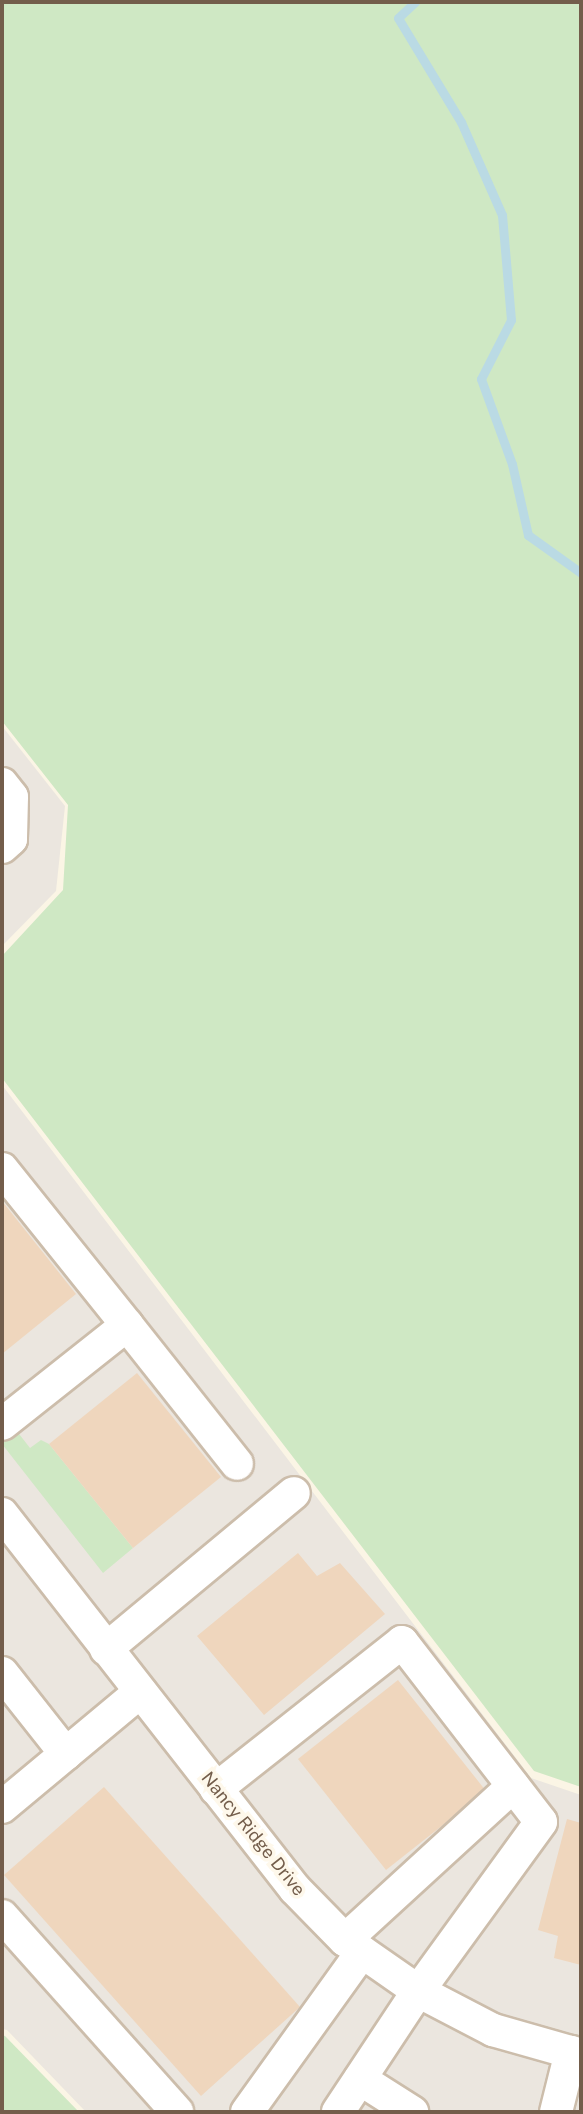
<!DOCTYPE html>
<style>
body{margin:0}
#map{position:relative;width:583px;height:2114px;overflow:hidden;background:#fbf5e5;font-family:"Public Sans",sans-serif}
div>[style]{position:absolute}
.industrial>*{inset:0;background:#ebe6df}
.green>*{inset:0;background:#cfe8c4}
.stream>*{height:9px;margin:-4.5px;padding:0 4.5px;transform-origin:4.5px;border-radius:4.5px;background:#badae4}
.building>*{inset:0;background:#efd6bd}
.roads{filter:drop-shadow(2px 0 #ccbdab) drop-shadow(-2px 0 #ccbdab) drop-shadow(0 2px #ccbdab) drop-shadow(0 -2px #ccbdab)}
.minor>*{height:32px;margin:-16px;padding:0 16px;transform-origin:16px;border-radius:16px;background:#fff}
span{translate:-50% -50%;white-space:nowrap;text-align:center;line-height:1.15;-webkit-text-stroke:7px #fef8eb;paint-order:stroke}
.street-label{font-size:18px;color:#735d4b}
.frame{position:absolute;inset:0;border:4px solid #735d4b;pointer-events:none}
</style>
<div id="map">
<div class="industrial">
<i style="clip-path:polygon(2px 726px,65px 806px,56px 891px,2px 946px)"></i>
<i style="clip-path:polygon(2px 1085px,531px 1778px,581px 1795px,581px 2112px,86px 2112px,7px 2030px,2px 2029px)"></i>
</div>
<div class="green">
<i style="clip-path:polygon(2px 2px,581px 2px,581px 1787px,534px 1771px,2px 1078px,2px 956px,63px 890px,68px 805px,2px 721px)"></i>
<i style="clip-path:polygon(16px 1430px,30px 1448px,41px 1440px,49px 1444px,133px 1548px,103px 1573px,2px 1444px)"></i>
<i style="clip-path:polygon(2px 2035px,5px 2036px,79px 2112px,2px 2112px)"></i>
</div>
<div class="stream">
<i style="left:415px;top:2px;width:23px;rotate:137deg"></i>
<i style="left:398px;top:18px;width:122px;rotate:58.8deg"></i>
<i style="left:461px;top:122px;width:102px;rotate:66.2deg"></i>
<i style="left:502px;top:215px;width:105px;rotate:85.1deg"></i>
<i style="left:511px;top:320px;width:66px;rotate:117deg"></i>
<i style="left:481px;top:379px;width:90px;rotate:70deg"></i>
<i style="left:512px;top:464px;width:73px;rotate:77.3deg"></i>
<i style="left:528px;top:535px;width:65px;rotate:35.6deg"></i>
</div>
<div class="building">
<i style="clip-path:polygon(2px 1201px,76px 1294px,2px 1354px)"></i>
<i style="clip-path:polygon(137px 1373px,221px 1477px,133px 1548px,49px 1444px)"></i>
<i style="clip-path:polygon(298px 1553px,317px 1576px,340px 1563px,385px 1614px,264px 1715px,197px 1636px)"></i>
<i style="clip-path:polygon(398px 1680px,486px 1791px,386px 1870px,298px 1759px)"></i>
<i style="clip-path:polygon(104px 1787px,300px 2007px,201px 2096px,4px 1875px)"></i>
<i style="clip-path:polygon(567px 1819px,581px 1823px,581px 1965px,554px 1958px,558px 1936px,538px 1930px)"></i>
</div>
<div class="roads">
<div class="minor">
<i style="left:2px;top:784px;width:16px;rotate:52deg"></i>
<i style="left:12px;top:797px;width:42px;rotate:91.4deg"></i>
<i style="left:11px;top:839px;width:12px;rotate:138deg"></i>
<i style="left:2px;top:1169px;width:200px;rotate:51.3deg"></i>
<i style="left:127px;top:1325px;width:159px;rotate:141.6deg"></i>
<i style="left:127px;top:1325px;width:177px;rotate:51.6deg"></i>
<i style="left:2px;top:1514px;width:476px;rotate:52deg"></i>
<i style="left:295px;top:1889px;width:71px;rotate:45.6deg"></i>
<i style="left:345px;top:1940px;width:89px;rotate:34.9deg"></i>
<i style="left:418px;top:1991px;width:85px;rotate:27.5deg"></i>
<i style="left:493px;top:2030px;width:91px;rotate:15.9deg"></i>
<i style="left:106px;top:1649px;width:244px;rotate:-39.7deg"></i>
<i style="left:2px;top:1673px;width:103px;rotate:51.7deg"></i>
<i style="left:216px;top:1789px;width:237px;rotate:-38.3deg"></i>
<i style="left:402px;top:1642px;width:227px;rotate:52.3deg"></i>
<i style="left:541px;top:1822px;width:209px;rotate:126deg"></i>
<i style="left:418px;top:1991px;width:145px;rotate:123.5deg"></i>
<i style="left:2px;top:1807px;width:180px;rotate:-39.8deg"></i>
<i style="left:2px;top:1916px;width:263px;rotate:48.2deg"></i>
<i style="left:345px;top:1940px;width:228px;rotate:-42.5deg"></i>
<i style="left:360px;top:2079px;width:62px;rotate:32.4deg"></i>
<i style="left:247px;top:2112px;width:197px;rotate:-54.3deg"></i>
<i style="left:556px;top:2112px;width:62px;rotate:-76deg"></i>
</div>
</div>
<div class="street-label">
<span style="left:253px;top:1834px;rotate:51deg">Nancy Ridge Drive</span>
</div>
<div class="frame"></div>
</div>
